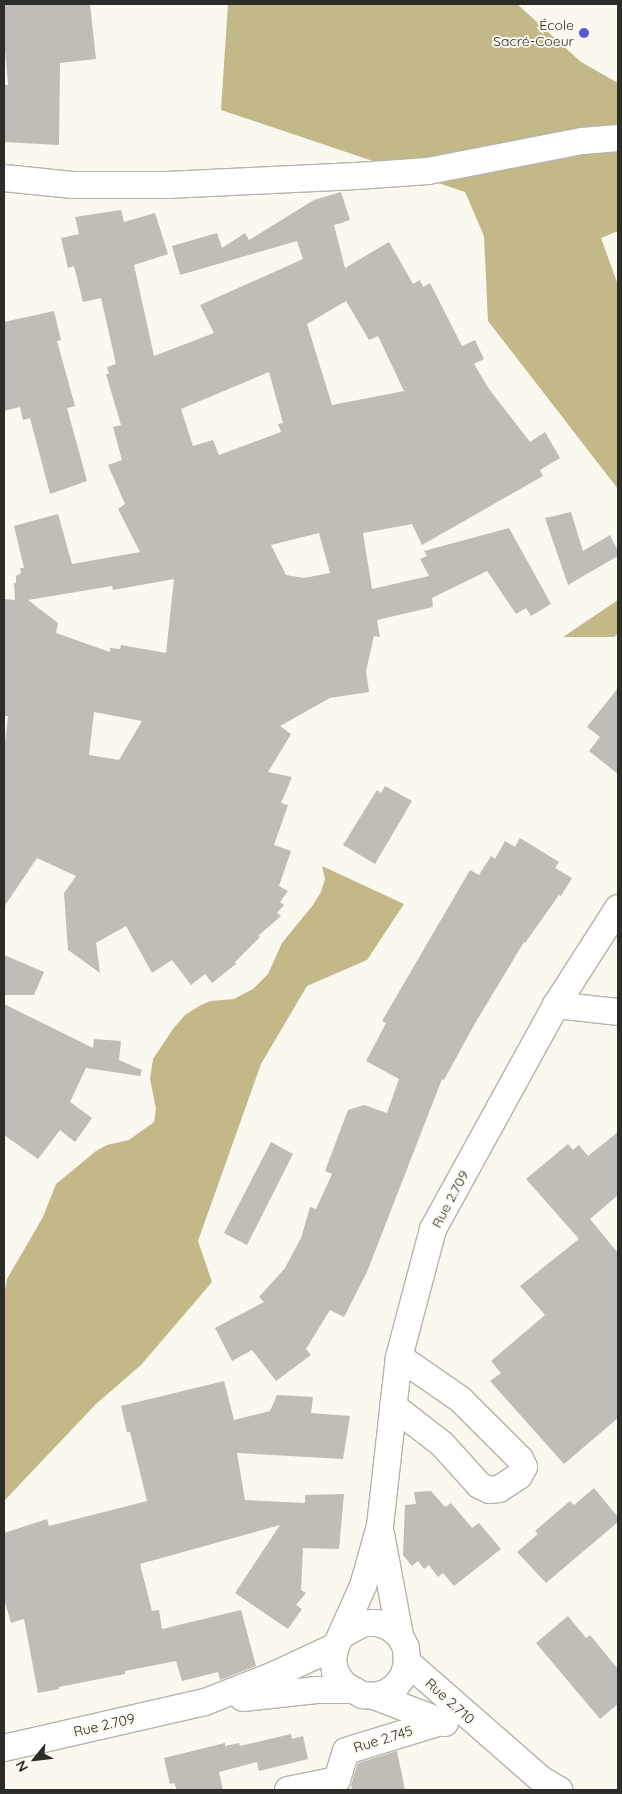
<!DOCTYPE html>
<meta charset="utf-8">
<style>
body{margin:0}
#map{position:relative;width:622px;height:1794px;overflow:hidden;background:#faf8ef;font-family:Quicksand,sans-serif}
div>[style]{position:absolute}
.forest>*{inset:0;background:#c2b888}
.building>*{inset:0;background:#bfbdb5}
.roads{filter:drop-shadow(1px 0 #b5b3ab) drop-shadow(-1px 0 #b5b3ab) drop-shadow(0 1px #b5b3ab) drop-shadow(0 -1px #b5b3ab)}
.minor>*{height:26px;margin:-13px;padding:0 13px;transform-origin:13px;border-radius:13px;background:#fff}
.dots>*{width:14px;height:14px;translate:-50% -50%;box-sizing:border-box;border:2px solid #faf8ef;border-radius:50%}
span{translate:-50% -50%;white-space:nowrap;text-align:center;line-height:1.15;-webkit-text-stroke:4px #faf8ef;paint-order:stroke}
.poi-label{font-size:14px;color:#2c2c28}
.right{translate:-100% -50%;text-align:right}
.street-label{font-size:14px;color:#2c2c28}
.frame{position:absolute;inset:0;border:5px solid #2c2c28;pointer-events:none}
.north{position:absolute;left:10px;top:1734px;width:50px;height:50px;-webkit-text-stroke:4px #faf8ef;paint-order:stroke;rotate:241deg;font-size:14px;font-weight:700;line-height:20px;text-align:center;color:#2c2c28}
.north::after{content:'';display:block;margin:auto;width:18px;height:22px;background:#2c2c28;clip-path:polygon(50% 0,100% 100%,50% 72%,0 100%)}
</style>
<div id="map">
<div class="forest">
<i style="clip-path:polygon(228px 4px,517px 4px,581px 62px,618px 83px,618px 231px,601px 238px,618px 285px,618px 489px,488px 321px,484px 236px,465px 192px,221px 110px)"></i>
<i style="clip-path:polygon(618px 600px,618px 634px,614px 637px,563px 637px)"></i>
<i style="clip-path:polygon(322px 866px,404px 904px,367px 960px,307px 986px,261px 1064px,198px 1241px,212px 1282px,141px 1365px,96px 1404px,4px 1501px,4px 1296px,7px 1279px,43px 1217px,56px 1184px,96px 1151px,107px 1145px,129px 1140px,154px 1122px,156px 1109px,150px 1079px,153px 1059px,173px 1029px,185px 1015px,201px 1005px,211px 1001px,234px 999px,253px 989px,268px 974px,282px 943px,313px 905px,321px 892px,325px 879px)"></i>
</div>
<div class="building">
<i style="clip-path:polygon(4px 4px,90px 4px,96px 59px,60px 63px,59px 145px,4px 142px,4px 85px,8px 85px,4px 39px)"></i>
<i style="clip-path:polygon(evenodd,341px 192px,350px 220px,334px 225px,345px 268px,389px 242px,413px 284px,420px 280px,423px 287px,430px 283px,462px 346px,475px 340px,484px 359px,474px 364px,489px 389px,530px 442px,545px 432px,560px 458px,540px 470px,543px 476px,422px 545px,412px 524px,363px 533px,372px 589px,429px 576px,420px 559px,427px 556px,424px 551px,509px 528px,551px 604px,531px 616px,526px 608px,516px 614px,487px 571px,432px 598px,433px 607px,377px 620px,380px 637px,374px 636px,366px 671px,369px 692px,330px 698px,280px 726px,291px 734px,268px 772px,292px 777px,281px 803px,288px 805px,274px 845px,291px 851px,279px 886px,288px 891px,280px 902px,284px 905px,277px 913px,281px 916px,258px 936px,260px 937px,235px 962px,236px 964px,212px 983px,205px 974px,191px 985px,172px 960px,152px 973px,126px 926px,96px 943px,100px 973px,68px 950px,64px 893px,76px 876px,37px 858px,4px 907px,4px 751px,8px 716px,4px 716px,4px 599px,15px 600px,14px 583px,16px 583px,16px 576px,21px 573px,20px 568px,24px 568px,14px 526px,58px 514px,72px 564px,140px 552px,118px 509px,125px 504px,108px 465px,122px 460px,113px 427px,121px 425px,106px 374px,109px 374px,107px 367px,116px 364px,101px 298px,83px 302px,74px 266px,68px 268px,61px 238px,79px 234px,75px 217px,121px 210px,124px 222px,155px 213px,168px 254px,134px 265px,154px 356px,214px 333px,200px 305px,303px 259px,297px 241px,180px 275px,172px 246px,217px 233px,222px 248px,245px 233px,249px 240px,314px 200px,341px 192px,346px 301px,369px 340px,378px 336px,404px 391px,332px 405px,307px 324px,346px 301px,341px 192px,269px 372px,283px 423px,278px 424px,281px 432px,219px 455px,213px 440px,193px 446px,181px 409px,269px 372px,341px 192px,319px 533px,330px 573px,304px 578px,286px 575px,271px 545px,319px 533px,341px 192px,174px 579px,166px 653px,121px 645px,120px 649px,110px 648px,110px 652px,56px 633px,58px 623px,28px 600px,112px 586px,113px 590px,174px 579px,341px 192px,94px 712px,142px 721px,119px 760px,89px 755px,94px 712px)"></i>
<i style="clip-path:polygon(54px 311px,61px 340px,57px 341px,75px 406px,67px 408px,87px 481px,50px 494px,30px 418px,23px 420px,20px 407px,4px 411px,4px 322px)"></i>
<i style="clip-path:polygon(571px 512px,583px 551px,610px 535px,618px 551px,618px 556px,568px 585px,545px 518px)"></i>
<i style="clip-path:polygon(618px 688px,618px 774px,589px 751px,600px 737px,587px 727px)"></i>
<i style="clip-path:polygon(385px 786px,412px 801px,375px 864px,343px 845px,377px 790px,381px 793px)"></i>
<i style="clip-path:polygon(520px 838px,559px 862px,555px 868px,572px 878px,561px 896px,559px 895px,525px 943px,524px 942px,474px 1025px,444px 1080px,442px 1079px,367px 1272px,344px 1317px,330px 1310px,306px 1349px,311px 1355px,276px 1381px,252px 1350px,232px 1361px,215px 1328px,264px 1302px,259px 1297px,285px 1268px,301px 1238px,310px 1207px,316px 1209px,332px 1174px,325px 1171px,348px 1110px,364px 1105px,387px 1113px,399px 1079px,366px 1061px,386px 1023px,382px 1021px,470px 870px,479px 875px,491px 856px,495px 859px,505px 841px,515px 847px)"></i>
<i style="clip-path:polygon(4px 955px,44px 972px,34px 995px,4px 995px)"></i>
<i style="clip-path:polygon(4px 1004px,93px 1048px,94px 1039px,121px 1041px,119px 1060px,142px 1070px,140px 1076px,86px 1068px,70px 1102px,92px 1118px,75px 1142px,60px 1130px,38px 1159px,4px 1135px)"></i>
<i style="clip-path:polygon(618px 1132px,618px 1195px,590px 1219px,618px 1253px,618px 1418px,564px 1464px,490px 1381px,501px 1373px,491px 1361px,545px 1315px,520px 1286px,579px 1239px,526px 1179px,568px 1144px,573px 1150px,579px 1145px,588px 1156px)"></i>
<i style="clip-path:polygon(271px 1142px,293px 1154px,247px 1245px,224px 1233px)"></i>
<i style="clip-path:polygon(224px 1381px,234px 1420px,270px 1411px,277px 1395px,313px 1397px,311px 1413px,350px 1416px,343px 1459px,237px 1453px,245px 1500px,305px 1503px,305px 1495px,344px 1494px,339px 1549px,303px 1548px,301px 1590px,306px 1593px,296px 1605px,302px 1609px,288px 1629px,235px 1593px,280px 1525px,140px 1564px,152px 1611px,159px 1610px,162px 1629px,241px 1610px,256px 1666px,220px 1680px,218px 1672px,182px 1681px,176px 1661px,125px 1671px,125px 1674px,59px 1687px,59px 1689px,38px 1693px,24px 1619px,11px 1623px,4px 1599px,4px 1533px,47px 1519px,49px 1526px,147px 1501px,130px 1432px,127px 1432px,121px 1406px)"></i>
<i style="clip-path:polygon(594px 1488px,618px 1517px,618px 1522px,546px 1583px,517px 1552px,538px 1534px,535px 1531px,570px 1501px,574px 1505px)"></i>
<i style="clip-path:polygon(431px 1491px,445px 1507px,451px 1503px,472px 1528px,479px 1523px,501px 1549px,454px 1586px,443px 1573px,438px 1577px,429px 1565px,424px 1569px,418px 1561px,412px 1566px,403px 1555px,405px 1505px,416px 1504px,414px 1492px)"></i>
<i style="clip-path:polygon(568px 1616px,586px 1638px,590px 1635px,618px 1669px,618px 1704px,600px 1719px,536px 1643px)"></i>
<i style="clip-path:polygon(291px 1734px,292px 1739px,303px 1736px,308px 1759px,259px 1771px,257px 1762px,219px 1772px,223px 1790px,177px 1790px,174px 1783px,170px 1784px,164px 1758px,225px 1743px,225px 1746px,239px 1743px,240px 1746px)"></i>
<i style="clip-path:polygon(397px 1751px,405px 1790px,352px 1790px,351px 1785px,358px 1763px)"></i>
</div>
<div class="roads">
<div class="minor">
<i style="left:4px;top:178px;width:69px;rotate:5.8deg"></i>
<i style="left:73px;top:185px;width:94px"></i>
<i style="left:167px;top:185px;width:190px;rotate:-2.7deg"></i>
<i style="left:357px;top:176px;width:71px;rotate:-4deg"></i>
<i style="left:428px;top:171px;width:158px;rotate:-11deg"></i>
<i style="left:583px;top:141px;width:35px;rotate:-5deg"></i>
<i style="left:556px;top:1005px;width:62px;rotate:6.4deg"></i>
<i style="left:393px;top:1406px;width:62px;rotate:37.8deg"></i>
<i style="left:442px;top:1444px;width:55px;rotate:47.9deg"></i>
<i style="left:479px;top:1485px;width:11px;rotate:27deg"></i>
<i style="left:489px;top:1490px;width:10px;rotate:-6deg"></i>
<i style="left:499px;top:1489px;width:24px;rotate:-33deg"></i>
<i style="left:519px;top:1476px;width:10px;rotate:-61deg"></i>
<i style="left:524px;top:1467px;width:9px;rotate:-117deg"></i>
<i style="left:520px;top:1459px;width:85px;rotate:-135deg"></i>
<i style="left:460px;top:1399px;width:74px;rotate:-145.5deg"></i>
<i style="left:381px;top:1534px;width:104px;rotate:79.4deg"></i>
<i style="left:342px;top:1635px;width:25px;rotate:-29deg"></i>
<i style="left:364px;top:1623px;width:13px"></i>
<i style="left:377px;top:1623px;width:13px;rotate:18deg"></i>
<i style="left:389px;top:1627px;width:14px;rotate:39deg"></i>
<i style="left:400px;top:1636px;width:13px;rotate:63deg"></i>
<i style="left:406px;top:1648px;width:14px;rotate:86deg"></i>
<i style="left:407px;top:1662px;width:13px;rotate:103deg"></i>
<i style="left:404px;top:1675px;width:14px;rotate:126deg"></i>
<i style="left:396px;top:1686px;width:12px;rotate:145deg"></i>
<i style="left:386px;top:1693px;width:12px;rotate:166deg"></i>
<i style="left:374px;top:1696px;width:12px;rotate:-175deg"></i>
<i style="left:362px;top:1695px;width:22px;rotate:-150deg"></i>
<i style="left:343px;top:1684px;width:15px;rotate:-122deg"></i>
<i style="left:335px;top:1671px;width:13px;rotate:-99deg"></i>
<i style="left:333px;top:1658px;width:12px;rotate:-76deg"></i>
<i style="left:336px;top:1646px;width:66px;rotate:-65.8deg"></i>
<i style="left:363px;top:1586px;width:62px;rotate:-74.2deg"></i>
<i style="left:380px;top:1526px;width:170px;rotate:-83.6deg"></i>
<i style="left:399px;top:1357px;width:132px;rotate:-75.1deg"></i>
<i style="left:433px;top:1229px;width:256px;rotate:-61.2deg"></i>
<i style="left:556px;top:1005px;width:115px;rotate:-57.4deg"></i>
<i style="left:407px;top:1662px;width:179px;rotate:41.2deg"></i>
<i style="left:542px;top:1780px;width:20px;rotate:30deg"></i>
<i style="left:374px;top:1696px;width:76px;rotate:20.8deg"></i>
<i style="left:243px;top:1698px;width:74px;rotate:-6.2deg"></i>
<i style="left:317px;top:1690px;width:33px"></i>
<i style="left:4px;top:1748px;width:206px;rotate:-12.9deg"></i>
<i style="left:205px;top:1702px;width:74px;rotate:-21.4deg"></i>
<i style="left:274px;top:1675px;width:68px;rotate:-25.1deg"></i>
<i style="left:288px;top:1790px;width:50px;rotate:-11.5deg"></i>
<i style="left:337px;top:1780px;width:30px;rotate:-73deg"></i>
<i style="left:346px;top:1751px;width:99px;rotate:-17deg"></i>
</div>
</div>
<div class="dots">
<i style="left:584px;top:33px;background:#5759d0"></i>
</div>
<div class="poi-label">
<span class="right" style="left:574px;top:33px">École<br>Sacré-Coeur</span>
</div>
<div class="street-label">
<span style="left:450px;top:1199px;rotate:-62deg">Rue 2.709</span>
<span style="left:450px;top:1701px;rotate:42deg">Rue 2.710</span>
<span style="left:104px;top:1725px;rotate:-13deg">Rue 2.709</span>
<span style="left:383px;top:1739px;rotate:-17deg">Rue 2.745</span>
</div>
<div class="frame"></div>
<div class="north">N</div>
</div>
